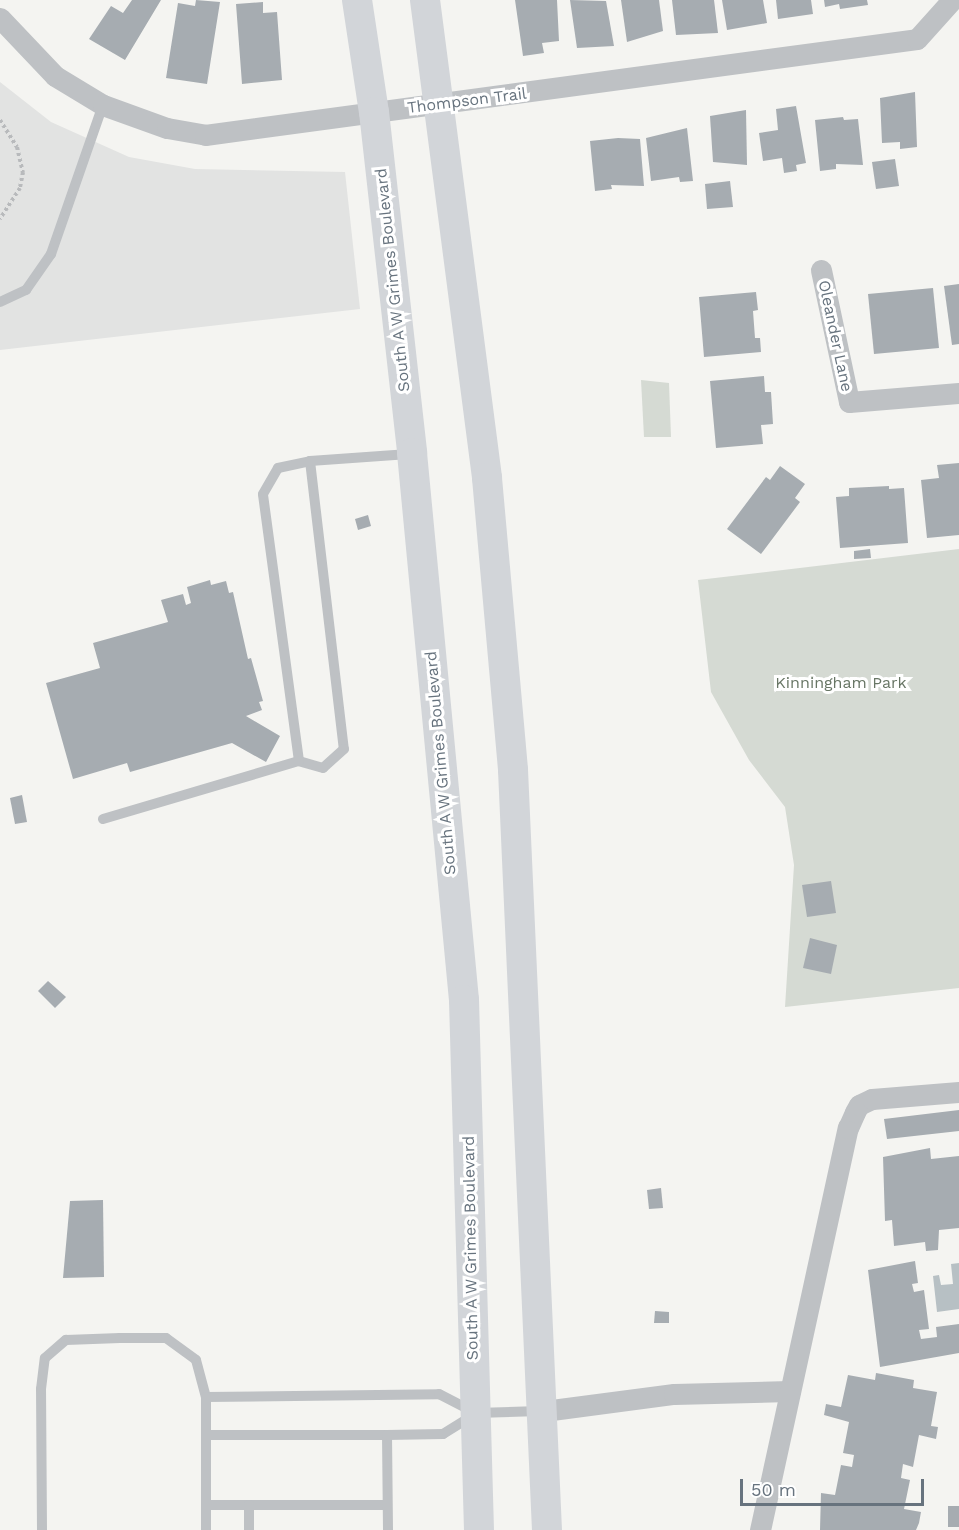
<!DOCTYPE html>
<style>
body{margin:0}
#map{position:relative;width:959px;height:1530px;overflow:hidden;background:#f4f4f1;font-family:"Work Sans",sans-serif}
div>[style]{position:absolute}
.built>*{inset:0;background:#e2e3e2}
.green>*{inset:0;background:#d5dad3}
.water>*{inset:0;background:#b7c0c4}
.building>*{inset:0;background:#a6acb1}
.path>*{height:4px;margin-top:-2px;transform-origin:0;background:repeating-linear-gradient(90deg,#b8babc 0 3px,transparent 0 6px)}
.lane>*{height:10px;margin:-5px;padding:0 5px;transform-origin:5px;border-radius:5px;background:#bec1c4}
.street>*{height:21px;margin:-10.5px;padding:0 10.5px;transform-origin:10.5px;border-radius:10.5px;background:#bec1c4}
.secondary>*{height:30px;margin:-15px;padding:0 15px;transform-origin:15px;border-radius:15px;background:#d2d5d9}
span{translate:-50% -50%;white-space:nowrap;text-align:center;line-height:1.15;-webkit-text-stroke:6px #fff;paint-order:stroke}
.street-label{font-size:16px;color:#67737e}
.park-label{font-size:16px;color:#687665}
.scale{position:absolute;left:740px;top:1479px;width:184px;height:27px;box-sizing:border-box;border:3px solid #67737e;border-top:0;padding-left:8px;font-size:18px;line-height:21px;white-space:nowrap;color:#67737e;-webkit-text-stroke:4px #fff;paint-order:stroke}
</style>
<div id="map">
<div class="built">
<i style="clip-path:polygon(0 82px,51px 122px,129px 157px,195px 169px,345px 172px,360px 309px,0 350px)"></i>
</div>
<div class="green">
<i style="clip-path:polygon(641px 380px,669px 383px,671px 437px,644px 437px)"></i>
<i style="clip-path:polygon(959px 549px,959px 988px,785px 1007px,794px 865px,785px 807px,749px 760px,711px 692px,698px 580px)"></i>
</div>
<div class="water">
<i style="clip-path:polygon(959px 1263px,959px 1309px,937px 1312px,933px 1276px,939px 1275px,941px 1285px,953px 1284px,951px 1264px)"></i>
</div>
<div class="building">
<i style="clip-path:polygon(132px 0,161px 0,125px 60px,89px 39px,111px 6px,123px 13px)"></i>
<i style="clip-path:polygon(196px 0,220px 2px,207px 84px,166px 78px,178px 3px,195px 6px)"></i>
<i style="clip-path:polygon(515px 0,557px 0,559px 41px,542px 43px,544px 53px,523px 56px)"></i>
<i style="clip-path:polygon(570px 0,606px 1px,614px 46px,577px 48px)"></i>
<i style="clip-path:polygon(621px 0,659px 0,663px 31px,627px 42px)"></i>
<i style="clip-path:polygon(672px 0,714px 0,718px 33px,676px 35px)"></i>
<i style="clip-path:polygon(722px 0,763px 0,767px 23px,727px 30px)"></i>
<i style="clip-path:polygon(776px 0,811px 0,813px 14px,778px 19px)"></i>
<i style="clip-path:polygon(824px 0,867px 0,868px 5px,840px 9px,839px 4px,825px 7px)"></i>
<i style="clip-path:polygon(263px 2px,263px 13px,277px 12px,282px 80px,242px 84px,236px 4px)"></i>
<i style="clip-path:polygon(915px 92px,917px 147px,900px 149px,900px 142px,882px 143px,880px 98px)"></i>
<i style="clip-path:polygon(796px 106px,806px 163px,796px 165px,797px 171px,784px 173px,782px 158px,763px 161px,759px 133px,778px 130px,776px 109px)"></i>
<i style="clip-path:polygon(746px 110px,747px 165px,713px 162px,710px 116px)"></i>
<i style="clip-path:polygon(843px 117px,844px 120px,858px 119px,863px 165px,836px 164px,836px 169px,820px 171px,815px 120px)"></i>
<i style="clip-path:polygon(687px 128px,693px 181px,680px 182px,679px 177px,651px 181px,646px 138px)"></i>
<i style="clip-path:polygon(618px 138px,640px 139px,644px 186px,611px 185px,612px 189px,595px 191px,590px 141px)"></i>
<i style="clip-path:polygon(895px 159px,899px 186px,876px 189px,872px 162px)"></i>
<i style="clip-path:polygon(730px 181px,733px 207px,707px 209px,705px 184px)"></i>
<i style="clip-path:polygon(959px 284px,959px 344px,952px 345px,944px 286px)"></i>
<i style="clip-path:polygon(933px 288px,939px 348px,874px 354px,868px 294px)"></i>
<i style="clip-path:polygon(756px 292px,758px 310px,753px 311px,755px 338px,760px 338px,761px 352px,704px 357px,699px 297px)"></i>
<i style="clip-path:polygon(764px 376px,765px 392px,771px 392px,773px 424px,761px 425px,763px 444px,716px 448px,710px 381px)"></i>
<i style="clip-path:polygon(959px 463px,959px 535px,927px 538px,921px 480px,939px 478px,937px 465px)"></i>
<i style="clip-path:polygon(780px 466px,805px 484px,795px 498px,800px 502px,761px 554px,727px 529px,766px 477px,770px 480px)"></i>
<i style="clip-path:polygon(889px 486px,889px 489px,904px 488px,908px 543px,840px 548px,836px 497px,849px 496px,849px 488px)"></i>
<i style="clip-path:polygon(368px 515px,371px 526px,358px 530px,355px 519px)"></i>
<i style="clip-path:polygon(870px 549px,871px 558px,854px 559px,854px 551px)"></i>
<i style="clip-path:polygon(210px 580px,211px 585px,226px 581px,229px 593px,233px 592px,248px 659px,251px 658px,263px 701px,259px 702px,262px 710px,246px 716px,280px 736px,266px 762px,232px 743px,130px 772px,127px 763px,73px 779px,46px 683px,100px 668px,93px 643px,168px 622px,161px 600px,183px 594px,186px 605px,191px 603px,187px 587px)"></i>
<i style="clip-path:polygon(22px 795px,27px 822px,15px 824px,10px 798px)"></i>
<i style="clip-path:polygon(831px 881px,836px 913px,807px 917px,802px 885px)"></i>
<i style="clip-path:polygon(810px 938px,837px 945px,831px 974px,803px 968px)"></i>
<i style="clip-path:polygon(48px 981px,66px 997px,55px 1008px,38px 991px)"></i>
<i style="clip-path:polygon(959px 1110px,959px 1131px,887px 1139px,884px 1119px)"></i>
<i style="clip-path:polygon(930px 1148px,931px 1159px,959px 1156px,959px 1228px,939px 1230px,938px 1250px,926px 1251px,925px 1242px,894px 1246px,892px 1220px,885px 1221px,883px 1157px)"></i>
<i style="clip-path:polygon(661px 1188px,663px 1208px,649px 1209px,647px 1190px)"></i>
<i style="clip-path:polygon(103px 1200px,104px 1277px,63px 1278px,70px 1201px)"></i>
<i style="clip-path:polygon(915px 1261px,918px 1283px,912px 1284px,914px 1292px,924px 1290px,929px 1329px,919px 1330px,921px 1339px,937px 1337px,936px 1327px,959px 1324px,959px 1353px,880px 1367px,868px 1270px)"></i>
<i style="clip-path:polygon(655px 1311px,669px 1312px,669px 1323px,654px 1323px)"></i>
<i style="clip-path:polygon(876px 1373px,914px 1380px,913px 1388px,937px 1392px,931px 1426px,938px 1427px,936px 1439px,919px 1435px,913px 1467px,903px 1464px,901px 1478px,910px 1480px,904px 1509px,921px 1512px,919px 1523px,916px 1530px,820px 1530px,821px 1493px,835px 1495px,841px 1465px,852px 1467px,854px 1455px,843px 1453px,849px 1422px,824px 1415px,826px 1404px,841px 1407px,848px 1375px,875px 1380px)"></i>
<i style="clip-path:polygon(948px 1506px,959px 1506px,959px 1527px,948px 1527px)"></i>
</div>
<div class="path">
<i style="left:0;top:120px;width:32px;rotate:58deg"></i>
<i style="left:17px;top:147px;width:26px;rotate:77deg"></i>
<i style="left:23px;top:172px;width:16px;rotate:101deg"></i>
<i style="left:20px;top:188px;width:37px;rotate:123deg"></i>
</div>
<div class="lane">
<i style="left:0;top:302px;width:29px;rotate:-25deg"></i>
<i style="left:26px;top:290px;width:44px;rotate:-55.2deg"></i>
<i style="left:51px;top:254px;width:158px;rotate:-70.8deg"></i>
<i style="left:310px;top:461px;width:290px;rotate:83.3deg"></i>
<i style="left:344px;top:749px;width:28px;rotate:138deg"></i>
<i style="left:323px;top:768px;width:25px;rotate:-164deg"></i>
<i style="left:299px;top:761px;width:269px;rotate:-97.7deg"></i>
<i style="left:263px;top:494px;width:30px;rotate:-60deg"></i>
<i style="left:278px;top:468px;width:33px;rotate:-12deg"></i>
<i style="left:310px;top:461px;width:99px;rotate:-4deg"></i>
<i style="left:103px;top:819px;width:204px;rotate:-16.5deg"></i>
<i style="left:206px;top:1397px;width:233px;rotate:-0.7deg"></i>
<i style="left:439px;top:1394px;width:42px;rotate:27.2deg"></i>
<i style="left:476px;top:1413px;width:64px;rotate:-1.8deg"></i>
<i style="left:206px;top:1435px;width:181px"></i>
<i style="left:206px;top:1505px;width:181px"></i>
<i style="left:42px;top:1530px;width:141px;rotate:-90.4deg"></i>
<i style="left:41px;top:1389px;width:31px;rotate:-83deg"></i>
<i style="left:45px;top:1358px;width:28px;rotate:-41deg"></i>
<i style="left:66px;top:1340px;width:54px;rotate:-2.1deg"></i>
<i style="left:120px;top:1338px;width:46px"></i>
<i style="left:166px;top:1338px;width:37px;rotate:36deg"></i>
<i style="left:196px;top:1360px;width:38px;rotate:75deg"></i>
<i style="left:206px;top:1397px;width:133px;rotate:90deg"></i>
<i style="left:249px;top:1530px;width:25px;rotate:-90deg"></i>
<i style="left:388px;top:1530px;width:95px;rotate:-90.6deg"></i>
<i style="left:387px;top:1435px;width:56px;rotate:-1deg"></i>
<i style="left:443px;top:1434px;width:36px;rotate:-32deg"></i>
</div>
<div class="street">
<i style="left:0;top:18px;width:80px;rotate:46.5deg"></i>
<i style="left:55px;top:76px;width:56px;rotate:31.1deg"></i>
<i style="left:103px;top:105px;width:68px;rotate:19.8deg"></i>
<i style="left:167px;top:128px;width:39px;rotate:10deg"></i>
<i style="left:205px;top:135px;width:718px;rotate:-7.68deg"></i>
<i style="left:917px;top:39px;width:52px;rotate:-48.1deg"></i>
<i style="left:821px;top:270px;width:135px;rotate:78deg"></i>
<i style="left:849px;top:402px;width:110px;rotate:-4.7deg"></i>
<i style="left:544px;top:1411px;width:131px;rotate:-7.5deg"></i>
<i style="left:674px;top:1394px;width:116px;rotate:-1.5deg"></i>
<i style="left:760px;top:1530px;width:412px;rotate:-77.7deg"></i>
<i style="left:848px;top:1128px;width:17px;rotate:-66deg"></i>
<i style="left:855px;top:1112px;width:8px;rotate:-60deg"></i>
<i style="left:859px;top:1105px;width:14px;rotate:-25deg"></i>
<i style="left:872px;top:1099px;width:87px;rotate:-4.6deg"></i>
</div>
<div class="secondary">
<i style="left:357px;top:0;width:113px;rotate:81.4deg"></i>
<i style="left:374px;top:112px;width:343px;rotate:83.6deg"></i>
<i style="left:412px;top:453px;width:549px;rotate:84.57deg"></i>
<i style="left:464px;top:1000px;width:530px;rotate:88.38deg"></i>
<i style="left:425px;top:0;width:482px;rotate:82.6deg"></i>
<i style="left:487px;top:478px;width:293px;rotate:84.9deg"></i>
<i style="left:513px;top:770px;width:761px;rotate:87.44deg"></i>
</div>
<div class="street-label">
<span style="left:467px;top:101px;rotate:-7deg">Thompson Trail</span>
<span style="left:393px;top:280px;rotate:-96deg">South A W Grimes Boulevard</span>
<span style="left:835px;top:336px;rotate:78deg">Oleander Lane</span>
<span style="left:441px;top:763px;rotate:-95deg">South A W Grimes Boulevard</span>
<span style="left:471px;top:1248px;rotate:-91deg">South A W Grimes Boulevard</span>
</div>
<div class="park-label">
<span style="left:841px;top:683px">Kinningham Park</span>
</div>
<div class="scale">50 m</div>
</div>
